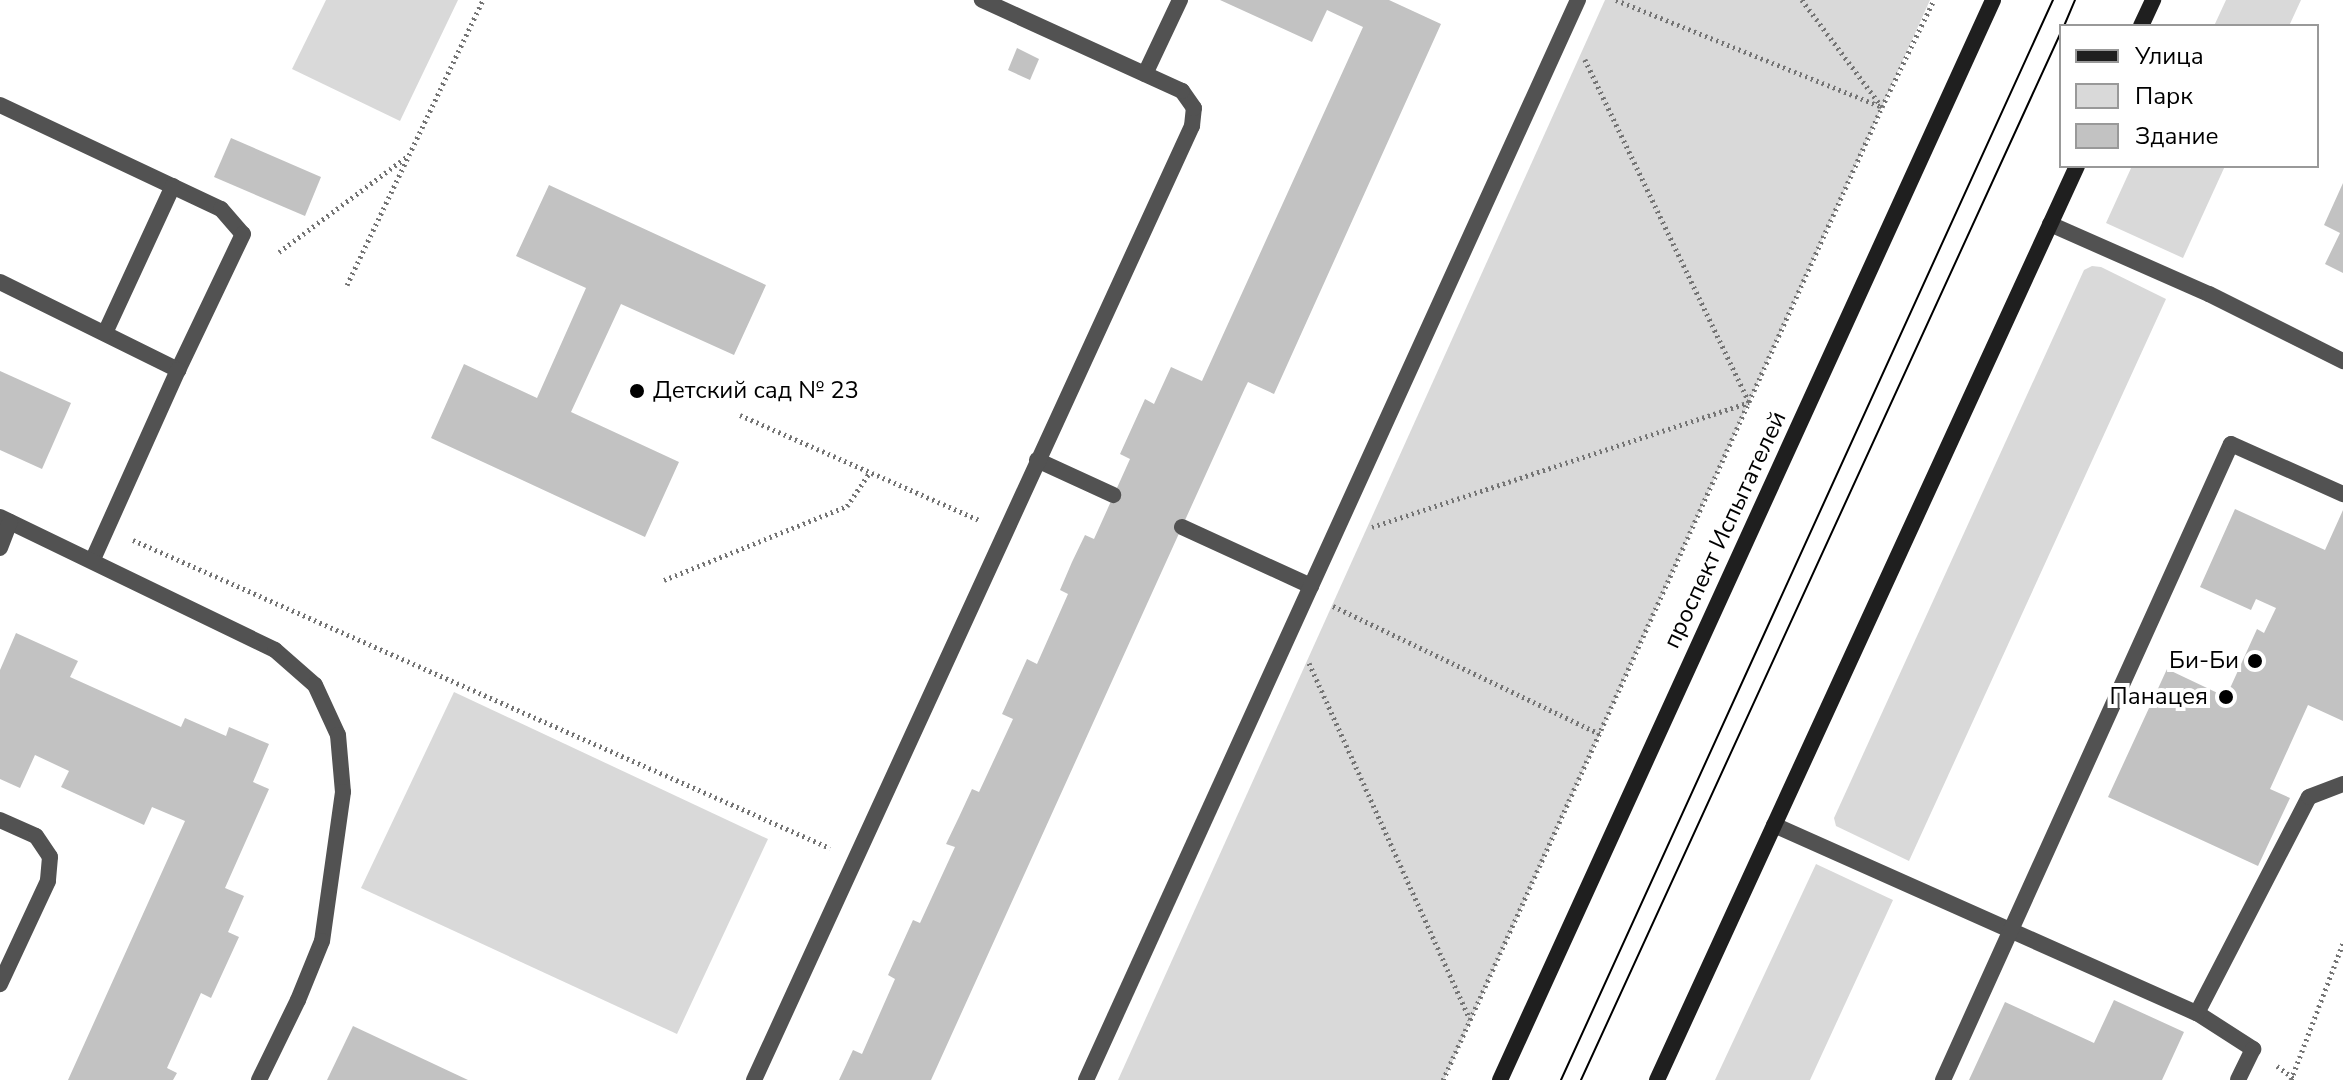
<!DOCTYPE html>
<meta charset="utf-8">
<style>
body{margin:0}
#map{position:relative;width:2343px;height:1080px;overflow:hidden;background:#fff;font-family:"Nunito Sans",sans-serif}
div>[style]{position:absolute}
.green>*{inset:0;background:#d9d9d9}
.building>*{inset:0;background:#c2c2c2}
.path>*{height:5px;margin-top:-2.5px;transform-origin:0;background:repeating-linear-gradient(90deg,#747474 0 2px,transparent 0 6px)}
.lane>*{height:16px;margin:-8px;padding:0 8px;transform-origin:8px;border-radius:8px;background:#525252}
.street>*{height:16px;margin:-8px;padding:0 8px;transform-origin:8px;border-radius:8px;background:#525252}
.secondary>*{height:16px;margin:-8px;padding:0 8px;transform-origin:8px;border-radius:8px;background:#1f1f1f}
.tram>*{height:2px;margin:-1px;padding:0 1px;transform-origin:1px;border-radius:1px;background:#000}
.dots>*{width:22px;height:22px;translate:-50% -50%;box-sizing:border-box;border:4px solid #fff;border-radius:50%}
span{translate:-50% -50%;white-space:nowrap;text-align:center;line-height:1.15;-webkit-text-stroke:8px #fff;paint-order:stroke}
.poi-label{font-size:24px;color:#000}
.left{translate:0 -50%;text-align:left}
.right{translate:-100% -50%;text-align:right}
.street-label{font-size:24px;color:#000}
.legend{position:absolute;left:2059px;top:24px;width:260px;height:144px;box-sizing:border-box;background:#fff;border:2px solid #999;margin:0;padding:10px 14px;list-style:none;font-size:24px;color:#000}
.legend li{display:flex;align-items:center;gap:16px;height:40px}
.legend b{width:40px;border:2px solid #999}
</style>
<div id="map">
<div class="green">
<i style="clip-path:polygon(326px 0,458px 0,400px 121px,292px 69px)"></i>
<i style="clip-path:polygon(1605px 0,1930px 0,1444px 1080px,1118px 1080px)"></i>
<i style="clip-path:polygon(2226px 0,2301px 0,2289px 26px,2214px 26px)"></i>
<i style="clip-path:polygon(2132px 166px,2225px 166px,2183px 258px,2106px 223px)"></i>
<i style="clip-path:polygon(2092px 266px,2101px 267px,2166px 299px,1909px 861px,1836px 826px,1834px 818px,2084px 270px)"></i>
<i style="clip-path:polygon(454px 692px,768px 839px,677px 1034px,361px 888px)"></i>
<i style="clip-path:polygon(1816px 864px,1893px 900px,1810px 1080px,1715px 1080px)"></i>
</div>
<div class="building">
<i style="clip-path:polygon(1220px 0,1389px 0,1441px 24px,1274px 394px,1248px 382px,1245px 388px,931px 1080px,839px 1080px,853px 1050px,862px 1054px,895px 979px,888px 975px,913px 920px,920px 923px,955px 847px,946px 844px,959px 817px,972px 789px,979px 792px,1013px 719px,1002px 714px,1027px 659px,1037px 664px,1068px 594px,1060px 590px,1072px 562px,1085px 535px,1094px 539px,1130px 459px,1120px 454px,1145px 399px,1154px 404px,1171px 367px,1202px 381px,1363px 27px,1327px 10px,1312px 42px)"></i>
<i style="clip-path:polygon(1017px 48px,1039px 59px,1030px 80px,1008px 70px)"></i>
<i style="clip-path:polygon(231px 138px,321px 177px,305px 216px,214px 177px)"></i>
<i style="clip-path:polygon(2343px 183px,2343px 273px,2325px 264px,2340px 233px,2324px 225px)"></i>
<i style="clip-path:polygon(549px 185px,766px 285px,734px 355px,621px 304px,571px 412px,679px 462px,645px 537px,431px 438px,464px 364px,537px 398px,586px 288px,516px 256px)"></i>
<i style="clip-path:polygon(0 371px,71px 403px,42px 469px,0 450px)"></i>
<i style="clip-path:polygon(2235px 509px,2325px 550px,2343px 510px,2343px 721px,2308px 705px,2270px 789px,2290px 798px,2258px 866px,2108px 797px,2167px 669px,2226px 697px,2257px 629px,2264px 633px,2276px 608px,2256px 599px,2251px 610px,2200px 587px)"></i>
<i style="clip-path:polygon(16px 633px,78px 661px,70px 677px,181px 727px,185px 718px,226px 736px,229px 727px,269px 744px,253px 782px,269px 789px,225px 888px,244px 896px,228px 932px,239px 937px,211px 998px,201px 993px,167px 1068px,177px 1073px,173px 1080px,68px 1080px,185px 821px,152px 807px,144px 825px,61px 787px,69px 771px,35px 755px,20px 788px,0 779px,0 670px)"></i>
<i style="clip-path:polygon(2114px 1000px,2184px 1032px,2162px 1080px,1969px 1080px,2005px 1002px,2094px 1043px)"></i>
<i style="clip-path:polygon(353px 1026px,468px 1080px,327px 1080px)"></i>
</div>
<div class="path">
<i style="left:1616px;top:0;width:287px;rotate:21.9deg"></i>
<i style="left:1882px;top:107px;width:134px;rotate:-126.8deg"></i>
<i style="left:279px;top:252px;width:161px;rotate:-36.7deg"></i>
<i style="left:347px;top:285px;width:316px;rotate:-64.5deg"></i>
<i style="left:740px;top:415px;width:263px;rotate:23.7deg"></i>
<i style="left:1372px;top:527px;width:397px;rotate:-18.3deg"></i>
<i style="left:1749px;top:402px;width:380px;rotate:-115.6deg"></i>
<i style="left:133px;top:540px;width:762px;rotate:23.84deg"></i>
<i style="left:664px;top:580px;width:197px;rotate:-22deg"></i>
<i style="left:847px;top:506px;width:41px;rotate:-55.9deg"></i>
<i style="left:1333px;top:606px;width:296px;rotate:25.6deg"></i>
<i style="left:1309px;top:663px;width:391px;rotate:65.7deg"></i>
<i style="left:2277px;top:1066px;width:22px;rotate:36deg"></i>
<i style="left:1443px;top:1080px;width:1067px;rotate:-65.72deg"></i>
<i style="left:1882px;top:107px;width:119px;rotate:-64.1deg"></i>
<i style="left:2291px;top:1080px;width:147px;rotate:-69.2deg"></i>
</div>
<div class="lane">
<i style="left:1145px;top:74px;width:82px;rotate:-64.7deg"></i>
<i style="left:0;top:105px;width:244px;rotate:25.2deg"></i>
<i style="left:221px;top:209px;width:33px;rotate:49deg"></i>
<i style="left:243px;top:234px;width:151px;rotate:115.5deg"></i>
<i style="left:2050px;top:224px;width:174px;rotate:23.8deg"></i>
<i style="left:2209px;top:294px;width:150px;rotate:26.6deg"></i>
<i style="left:0;top:282px;width:199px;rotate:26.3deg"></i>
<i style="left:178px;top:370px;width:209px;rotate:114.2deg"></i>
<i style="left:105px;top:333px;width:162px;rotate:-65.2deg"></i>
<i style="left:1037px;top:460px;width:84px;rotate:24.7deg"></i>
<i style="left:0;top:517px;width:305px;rotate:25.8deg"></i>
<i style="left:275px;top:650px;width:53px;rotate:41.2deg"></i>
<i style="left:315px;top:685px;width:55px;rotate:65.3deg"></i>
<i style="left:338px;top:735px;width:57px;rotate:85deg"></i>
<i style="left:343px;top:792px;width:150px;rotate:98deg"></i>
<i style="left:322px;top:941px;width:64px;rotate:112.1deg"></i>
<i style="left:298px;top:1000px;width:89px;rotate:116deg"></i>
<i style="left:1182px;top:527px;width:142px;rotate:24.6deg"></i>
<i style="left:0;top:548px;width:28px;rotate:-69deg"></i>
<i style="left:0;top:820px;width:39px;rotate:24deg"></i>
<i style="left:36px;top:836px;width:25px;rotate:56deg"></i>
<i style="left:50px;top:857px;width:24px;rotate:95deg"></i>
<i style="left:48px;top:881px;width:114px;rotate:115deg"></i>
<i style="left:1774px;top:825px;width:463px;rotate:24deg"></i>
<i style="left:2197px;top:1013px;width:67px;rotate:32.7deg"></i>
<i style="left:2253px;top:1049px;width:34px;rotate:116deg"></i>
<i style="left:2197px;top:1013px;width:243px;rotate:-62.6deg"></i>
<i style="left:2309px;top:797px;width:36px;rotate:-21deg"></i>
<i style="left:754px;top:1080px;width:1050px;rotate:-65.34deg"></i>
<i style="left:1192px;top:126px;width:18px;rotate:-84deg"></i>
<i style="left:1194px;top:108px;width:21px;rotate:-125deg"></i>
<i style="left:1182px;top:91px;width:220px;rotate:-155.5deg"></i>
<i style="left:1943px;top:1080px;width:698px;rotate:-65.64deg"></i>
<i style="left:2231px;top:444px;width:123px;rotate:24.1deg"></i>
</div>
<div class="street">
<i style="left:1086px;top:1080px;width:1187px;rotate:-65.51deg"></i>
</div>
<div class="secondary">
<i style="left:2141px;top:26px;width:29px;rotate:-65deg"></i>
<i style="left:1500px;top:1080px;width:1187px;rotate:-65.46deg"></i>
<i style="left:1657px;top:1080px;width:1006px;rotate:-65.32deg"></i>
</div>
<div class="tram">
<i style="left:2064px;top:26px;width:28px;rotate:-67deg"></i>
<i style="left:1561px;top:1080px;width:1187px;rotate:-65.51deg"></i>
<i style="left:1581px;top:1080px;width:1153px;rotate:-65.39deg"></i>
</div>
<div class="dots">
<i style="left:637px;top:391px;background:#000"></i>
<i style="left:2255px;top:661px;background:#000"></i>
<i style="left:2226px;top:697px;background:#000"></i>
</div>
<div class="poi-label">
<span class="left" style="left:653px;top:391px">Детский сад № 23</span>
<span class="right" style="left:2239px;top:661px">Би-Би</span>
<span class="right" style="left:2208px;top:697px">Панацея</span>
</div>
<div class="street-label">
<span style="left:1725px;top:530px;rotate:-65deg">проспект Испытателей</span>
</div>
<ul class="legend">
<li><b style="height:10px;background:#1f1f1f"></b>Улица</li>
<li><b style="height:22px;background:#d9d9d9"></b>Парк</li>
<li><b style="height:22px;background:#c2c2c2"></b>Здание</li>
</ul>
</div>
